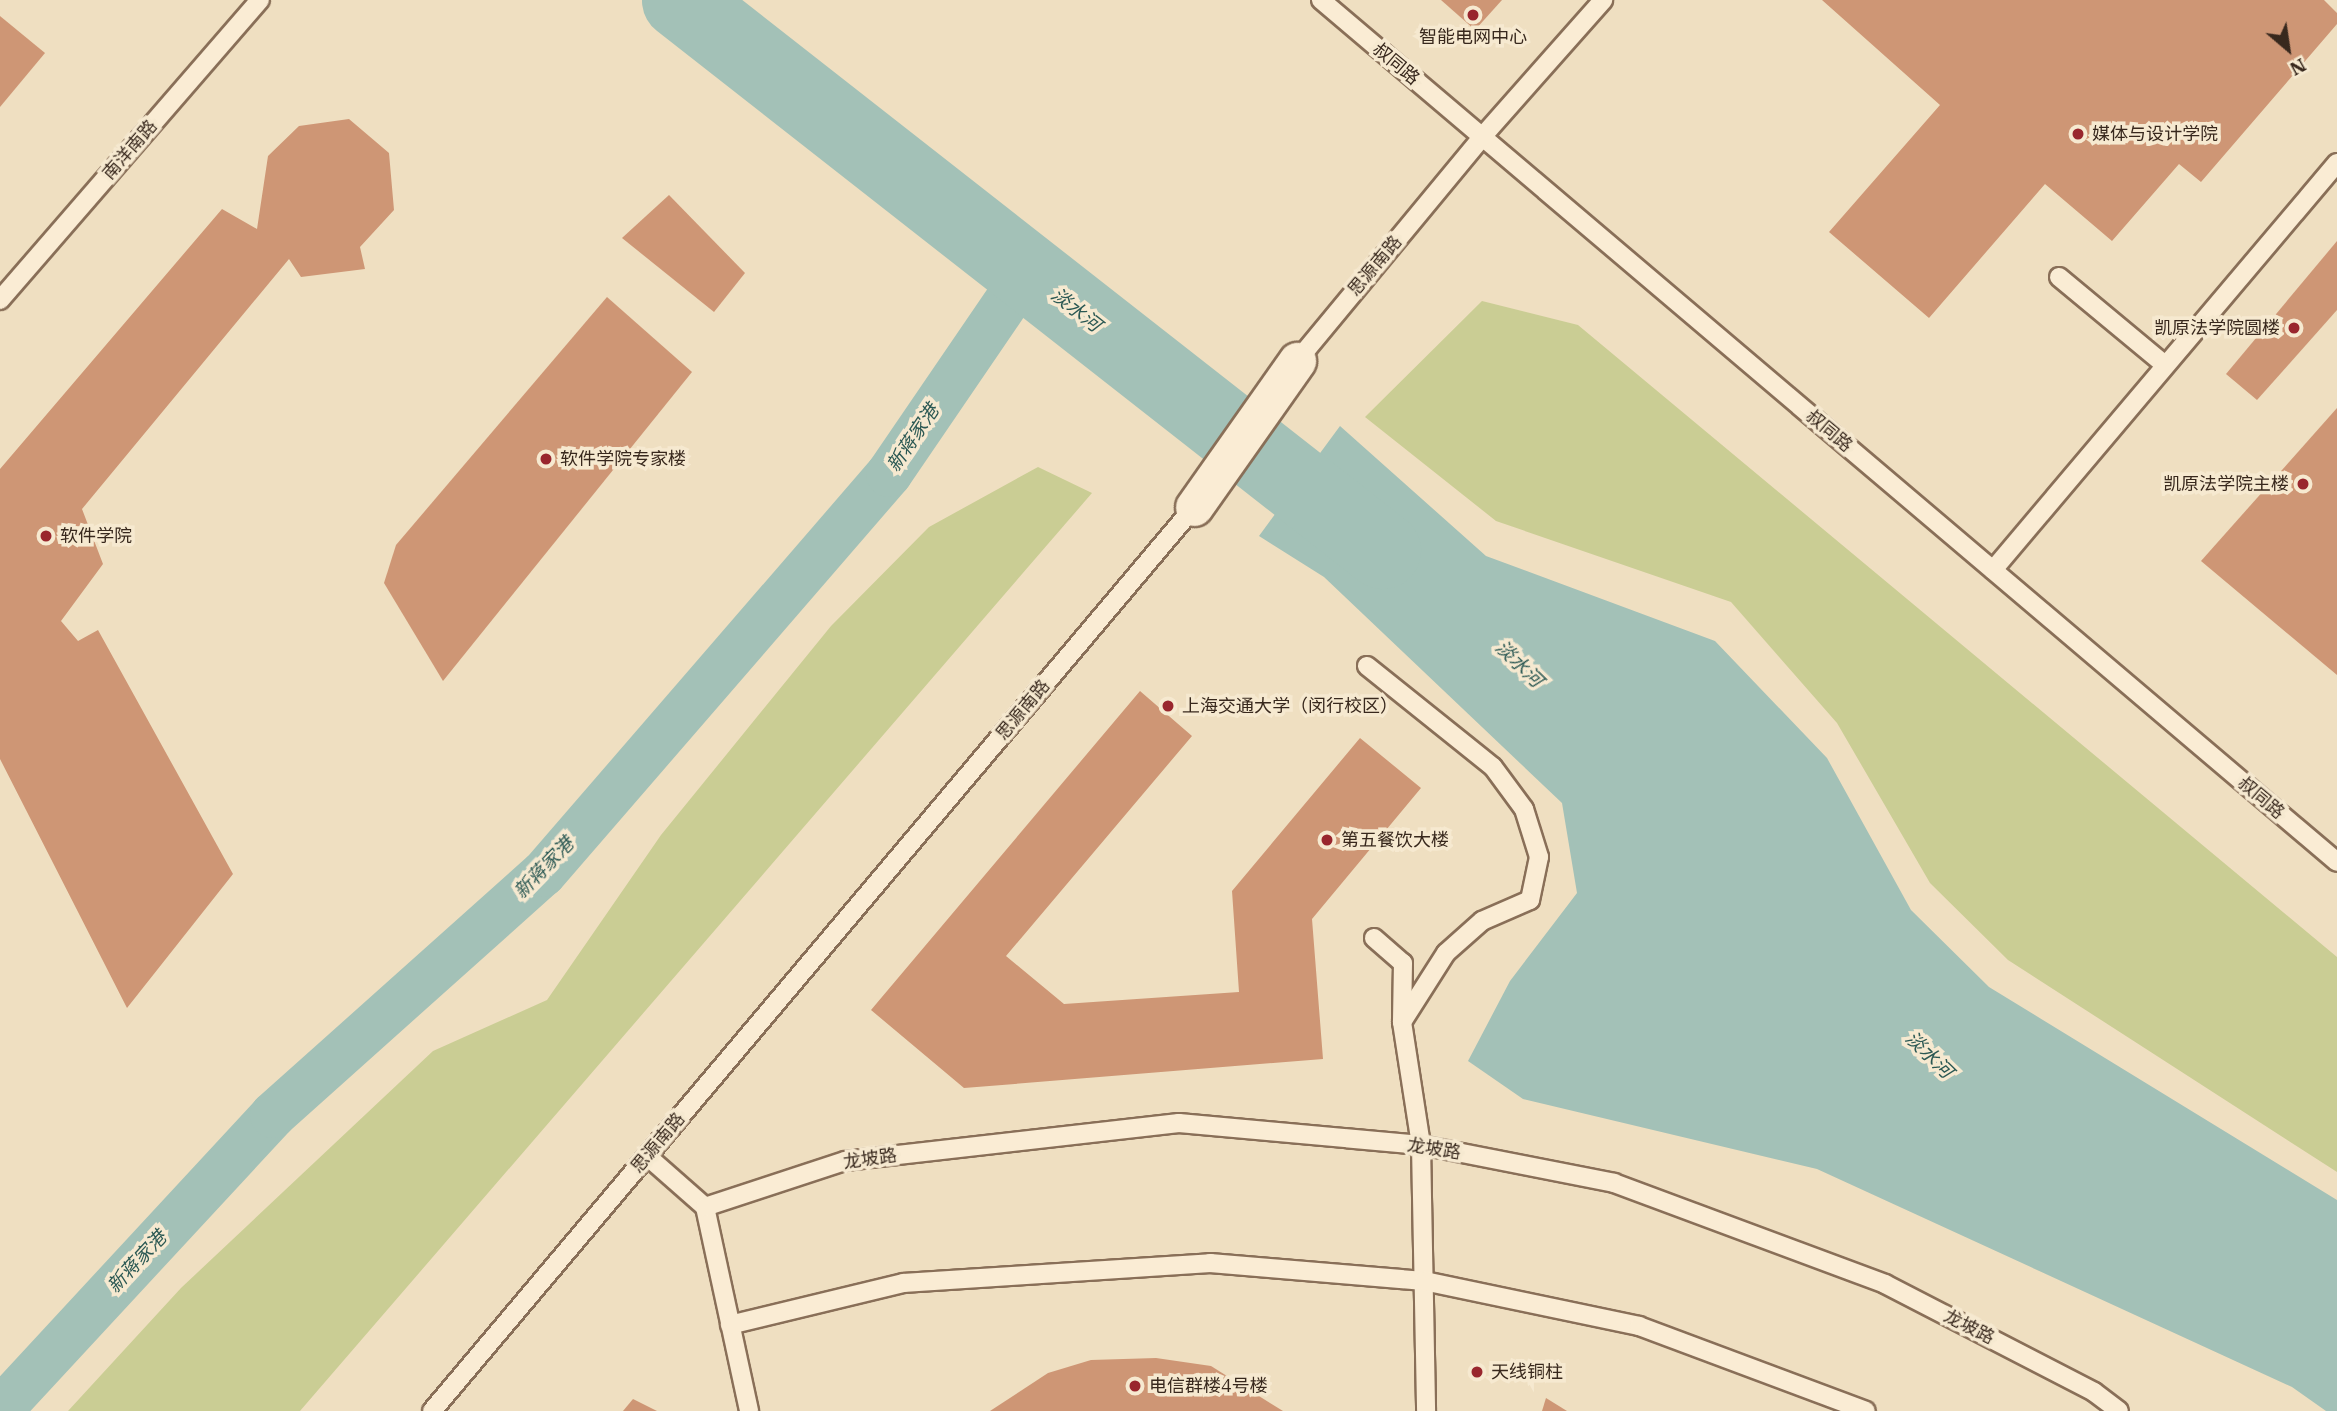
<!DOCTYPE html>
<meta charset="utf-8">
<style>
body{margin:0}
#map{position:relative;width:2337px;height:1411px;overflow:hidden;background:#efdfc1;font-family:"IBM Plex Serif","Noto Sans SC",serif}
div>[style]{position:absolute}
.green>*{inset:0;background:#cacd94}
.water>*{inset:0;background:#a3c1b7}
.canal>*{height:46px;margin:-23px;padding:0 23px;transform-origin:23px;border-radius:23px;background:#a3c1b7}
.river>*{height:77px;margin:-38.5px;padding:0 38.5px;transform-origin:38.5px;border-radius:38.5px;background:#a3c1b7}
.building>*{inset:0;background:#ce9675}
.roads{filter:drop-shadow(2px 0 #896f58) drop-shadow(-2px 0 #896f58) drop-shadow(0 2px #896f58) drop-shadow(0 -2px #896f58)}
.lane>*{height:18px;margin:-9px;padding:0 9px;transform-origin:9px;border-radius:9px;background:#faecd4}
.street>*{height:37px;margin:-18.5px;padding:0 18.5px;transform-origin:18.5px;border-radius:18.5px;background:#faecd4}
.dots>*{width:19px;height:19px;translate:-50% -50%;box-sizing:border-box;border:4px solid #f6e9d0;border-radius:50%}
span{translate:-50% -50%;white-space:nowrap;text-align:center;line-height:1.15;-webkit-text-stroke:7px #f6e9d0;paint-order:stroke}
.poi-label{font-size:18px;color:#38281d}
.left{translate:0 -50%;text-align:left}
.right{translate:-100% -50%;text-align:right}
.street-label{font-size:18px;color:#38281d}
.water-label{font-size:19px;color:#2b5853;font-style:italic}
.north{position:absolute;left:2253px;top:14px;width:70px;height:70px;-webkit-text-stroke:5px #f6e9d0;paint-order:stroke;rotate:151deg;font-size:19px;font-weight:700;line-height:28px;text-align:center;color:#38281d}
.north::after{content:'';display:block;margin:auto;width:24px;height:32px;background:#38281d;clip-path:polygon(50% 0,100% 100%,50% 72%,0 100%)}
</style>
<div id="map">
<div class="green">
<i style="clip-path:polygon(1482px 301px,1578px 325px,2337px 957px,2337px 1172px,2008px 960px,1930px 883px,1837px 723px,1731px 602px,1496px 521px,1365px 417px)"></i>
<i style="clip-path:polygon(1038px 467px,1092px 493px,300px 1411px,68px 1411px,181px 1288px,433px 1051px,547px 1000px,661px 835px,831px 626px,929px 527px)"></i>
</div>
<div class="water">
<i style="clip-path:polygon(1340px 426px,1486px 556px,1715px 641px,1827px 758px,1911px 910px,1989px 987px,2337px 1200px,2337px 1411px,2326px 1411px,2292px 1387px,1817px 1169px,1523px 1099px,1468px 1061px,1510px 981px,1577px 893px,1562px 803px,1324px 577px,1259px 536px)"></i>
</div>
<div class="canal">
<i style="left:0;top:1410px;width:402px;rotate:-47.2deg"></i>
<i style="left:273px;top:1115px;width:362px;rotate:-41.8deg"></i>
<i style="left:543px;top:874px;width:529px;rotate:-49.14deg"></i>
<i style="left:889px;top:474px;width:245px;rotate:-55.7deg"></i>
</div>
<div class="river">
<i style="left:680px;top:0;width:892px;rotate:38.08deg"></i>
</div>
<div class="building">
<i style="clip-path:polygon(1441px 0,1502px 0,1475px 30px)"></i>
<i style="clip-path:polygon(1822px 0,2324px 0,2337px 13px,2337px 24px,2201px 182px,2179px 164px,2112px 241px,2045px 184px,1929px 318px,1829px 232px,1940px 105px)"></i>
<i style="clip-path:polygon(0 16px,45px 53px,0 107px)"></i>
<i style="clip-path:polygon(349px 119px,389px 153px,394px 210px,360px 247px,365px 269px,301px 277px,289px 259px,82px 509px,103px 564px,61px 621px,78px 641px,98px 630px,233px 874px,127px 1008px,0 759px,0 469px,222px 209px,257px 229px,268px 156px,299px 126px)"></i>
<i style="clip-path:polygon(669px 195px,745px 273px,714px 312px,622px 238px)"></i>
<i style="clip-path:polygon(2337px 241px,2337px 310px,2257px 400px,2226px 374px)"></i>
<i style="clip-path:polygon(607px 297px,692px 372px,443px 681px,384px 583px,396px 545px)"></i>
<i style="clip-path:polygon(2337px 408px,2337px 675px,2201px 561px)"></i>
<i style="clip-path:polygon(1140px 691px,1192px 736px,1006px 956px,1064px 1004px,1239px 992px,1232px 891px,1360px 738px,1421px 788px,1312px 919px,1323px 1059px,964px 1088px,871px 1010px)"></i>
<i style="clip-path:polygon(1156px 1358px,1211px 1366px,1283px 1411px,990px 1411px,1048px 1373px,1091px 1360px)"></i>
<i style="clip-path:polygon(1546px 1398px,1567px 1411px,1542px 1411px)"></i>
<i style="clip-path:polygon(633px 1399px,657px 1411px,623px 1411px)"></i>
</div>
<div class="roads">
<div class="lane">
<i style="left:1321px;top:0;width:1332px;rotate:40.31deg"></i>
<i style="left:2059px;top:277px;width:138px;rotate:39.7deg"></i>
<i style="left:0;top:300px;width:397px;rotate:-49.1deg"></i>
<i style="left:1297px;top:361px;width:291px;rotate:-50.4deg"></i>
<i style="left:1482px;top:137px;width:183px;rotate:-48.5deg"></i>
<i style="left:1993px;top:570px;width:533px;rotate:-49.8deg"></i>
<i style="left:1367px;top:666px;width:161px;rotate:38.7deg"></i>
<i style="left:1493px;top:767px;width:52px;rotate:53.6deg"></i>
<i style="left:1524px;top:809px;width:50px;rotate:72.6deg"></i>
<i style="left:1539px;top:857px;width:44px;rotate:101.8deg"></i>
<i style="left:1530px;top:900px;width:52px;rotate:156.4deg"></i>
<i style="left:1482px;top:921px;width:48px;rotate:138.4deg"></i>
<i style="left:1446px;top:953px;width:82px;rotate:122.5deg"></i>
<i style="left:1374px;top:938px;width:38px;rotate:41deg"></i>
<i style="left:1403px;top:963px;width:59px;rotate:91deg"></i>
<i style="left:1402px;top:1022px;width:124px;rotate:81.2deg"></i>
<i style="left:1421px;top:1145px;width:266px;rotate:88.9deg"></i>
<i style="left:647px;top:1156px;width:77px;rotate:41.3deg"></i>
<i style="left:705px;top:1207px;width:209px;rotate:77.8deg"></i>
<i style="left:705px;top:1207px;width:147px;rotate:-18.2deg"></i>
<i style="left:845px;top:1161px;width:336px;rotate:-6.5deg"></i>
<i style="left:1179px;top:1123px;width:243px;rotate:5.2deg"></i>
<i style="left:1421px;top:1145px;width:197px;rotate:11.1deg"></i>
<i style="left:1614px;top:1183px;width:289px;rotate:20.4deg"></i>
<i style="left:1885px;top:1284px;width:235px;rotate:27.3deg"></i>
<i style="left:2094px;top:1392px;width:31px;rotate:37deg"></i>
<i style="left:730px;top:1325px;width:178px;rotate:-13.6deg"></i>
<i style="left:903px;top:1283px;width:308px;rotate:-3.7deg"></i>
<i style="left:1210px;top:1263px;width:215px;rotate:4.8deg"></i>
<i style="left:1424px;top:1281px;width:220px;rotate:11.8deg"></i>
<i style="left:1639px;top:1326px;width:242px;rotate:20.5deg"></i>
<i style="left:432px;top:1411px;width:1182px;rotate:-49.87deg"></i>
</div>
<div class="street">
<i style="left:1194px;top:507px;width:179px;rotate:-54.8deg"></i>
</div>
</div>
<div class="dots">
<i style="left:1473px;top:15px;background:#99262d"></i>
<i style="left:2078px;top:134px;background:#99262d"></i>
<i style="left:2294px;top:328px;background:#99262d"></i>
<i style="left:546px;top:459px;background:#99262d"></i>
<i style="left:2303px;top:484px;background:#99262d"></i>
<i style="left:46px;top:536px;background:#99262d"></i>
<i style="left:1168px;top:706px;background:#99262d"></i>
<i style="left:1327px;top:840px;background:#99262d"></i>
<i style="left:1477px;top:1372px;background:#99262d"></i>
<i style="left:1135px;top:1386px;background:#99262d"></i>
</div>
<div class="poi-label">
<span style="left:1473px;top:37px">智能电网中心</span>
<span class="left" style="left:2092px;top:134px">媒体与设计学院</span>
<span class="right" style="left:2280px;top:328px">凯原法学院圆楼</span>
<span class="left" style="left:560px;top:459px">软件学院专家楼</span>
<span class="right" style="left:2289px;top:484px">凯原法学院主楼</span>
<span class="left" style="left:60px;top:536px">软件学院</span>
<span class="left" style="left:1182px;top:706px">上海交通大学（闵行校区）</span>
<span class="left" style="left:1341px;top:840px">第五餐饮大楼</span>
<span class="left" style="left:1491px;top:1372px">天线铜柱</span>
<span class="left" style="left:1149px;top:1386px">电信群楼4号楼</span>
</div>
<div class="street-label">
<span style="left:1396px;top:64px;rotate:40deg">叔同路</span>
<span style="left:130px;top:150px;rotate:-49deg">南洋南路</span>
<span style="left:1375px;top:266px;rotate:-50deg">思源南路</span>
<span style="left:1829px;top:431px;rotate:40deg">叔同路</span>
<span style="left:1023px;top:710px;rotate:-50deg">思源南路</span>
<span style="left:2261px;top:798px;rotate:40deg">叔同路</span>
<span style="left:658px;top:1143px;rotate:-50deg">思源南路</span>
<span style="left:1434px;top:1149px;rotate:9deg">龙坡路</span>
<span style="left:870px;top:1159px;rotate:-8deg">龙坡路</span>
<span style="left:1969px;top:1327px;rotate:27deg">龙坡路</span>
</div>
<div class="water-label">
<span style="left:1076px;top:310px;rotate:38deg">淡水河</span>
<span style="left:913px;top:438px;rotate:-56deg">新蒋家港</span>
<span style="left:1519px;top:664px;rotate:44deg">淡水河</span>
<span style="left:544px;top:868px;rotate:-46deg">新蒋家港</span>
<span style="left:1929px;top:1055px;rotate:44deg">淡水河</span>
<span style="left:137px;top:1262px;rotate:-47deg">新蒋家港</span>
</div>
<div class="north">N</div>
</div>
